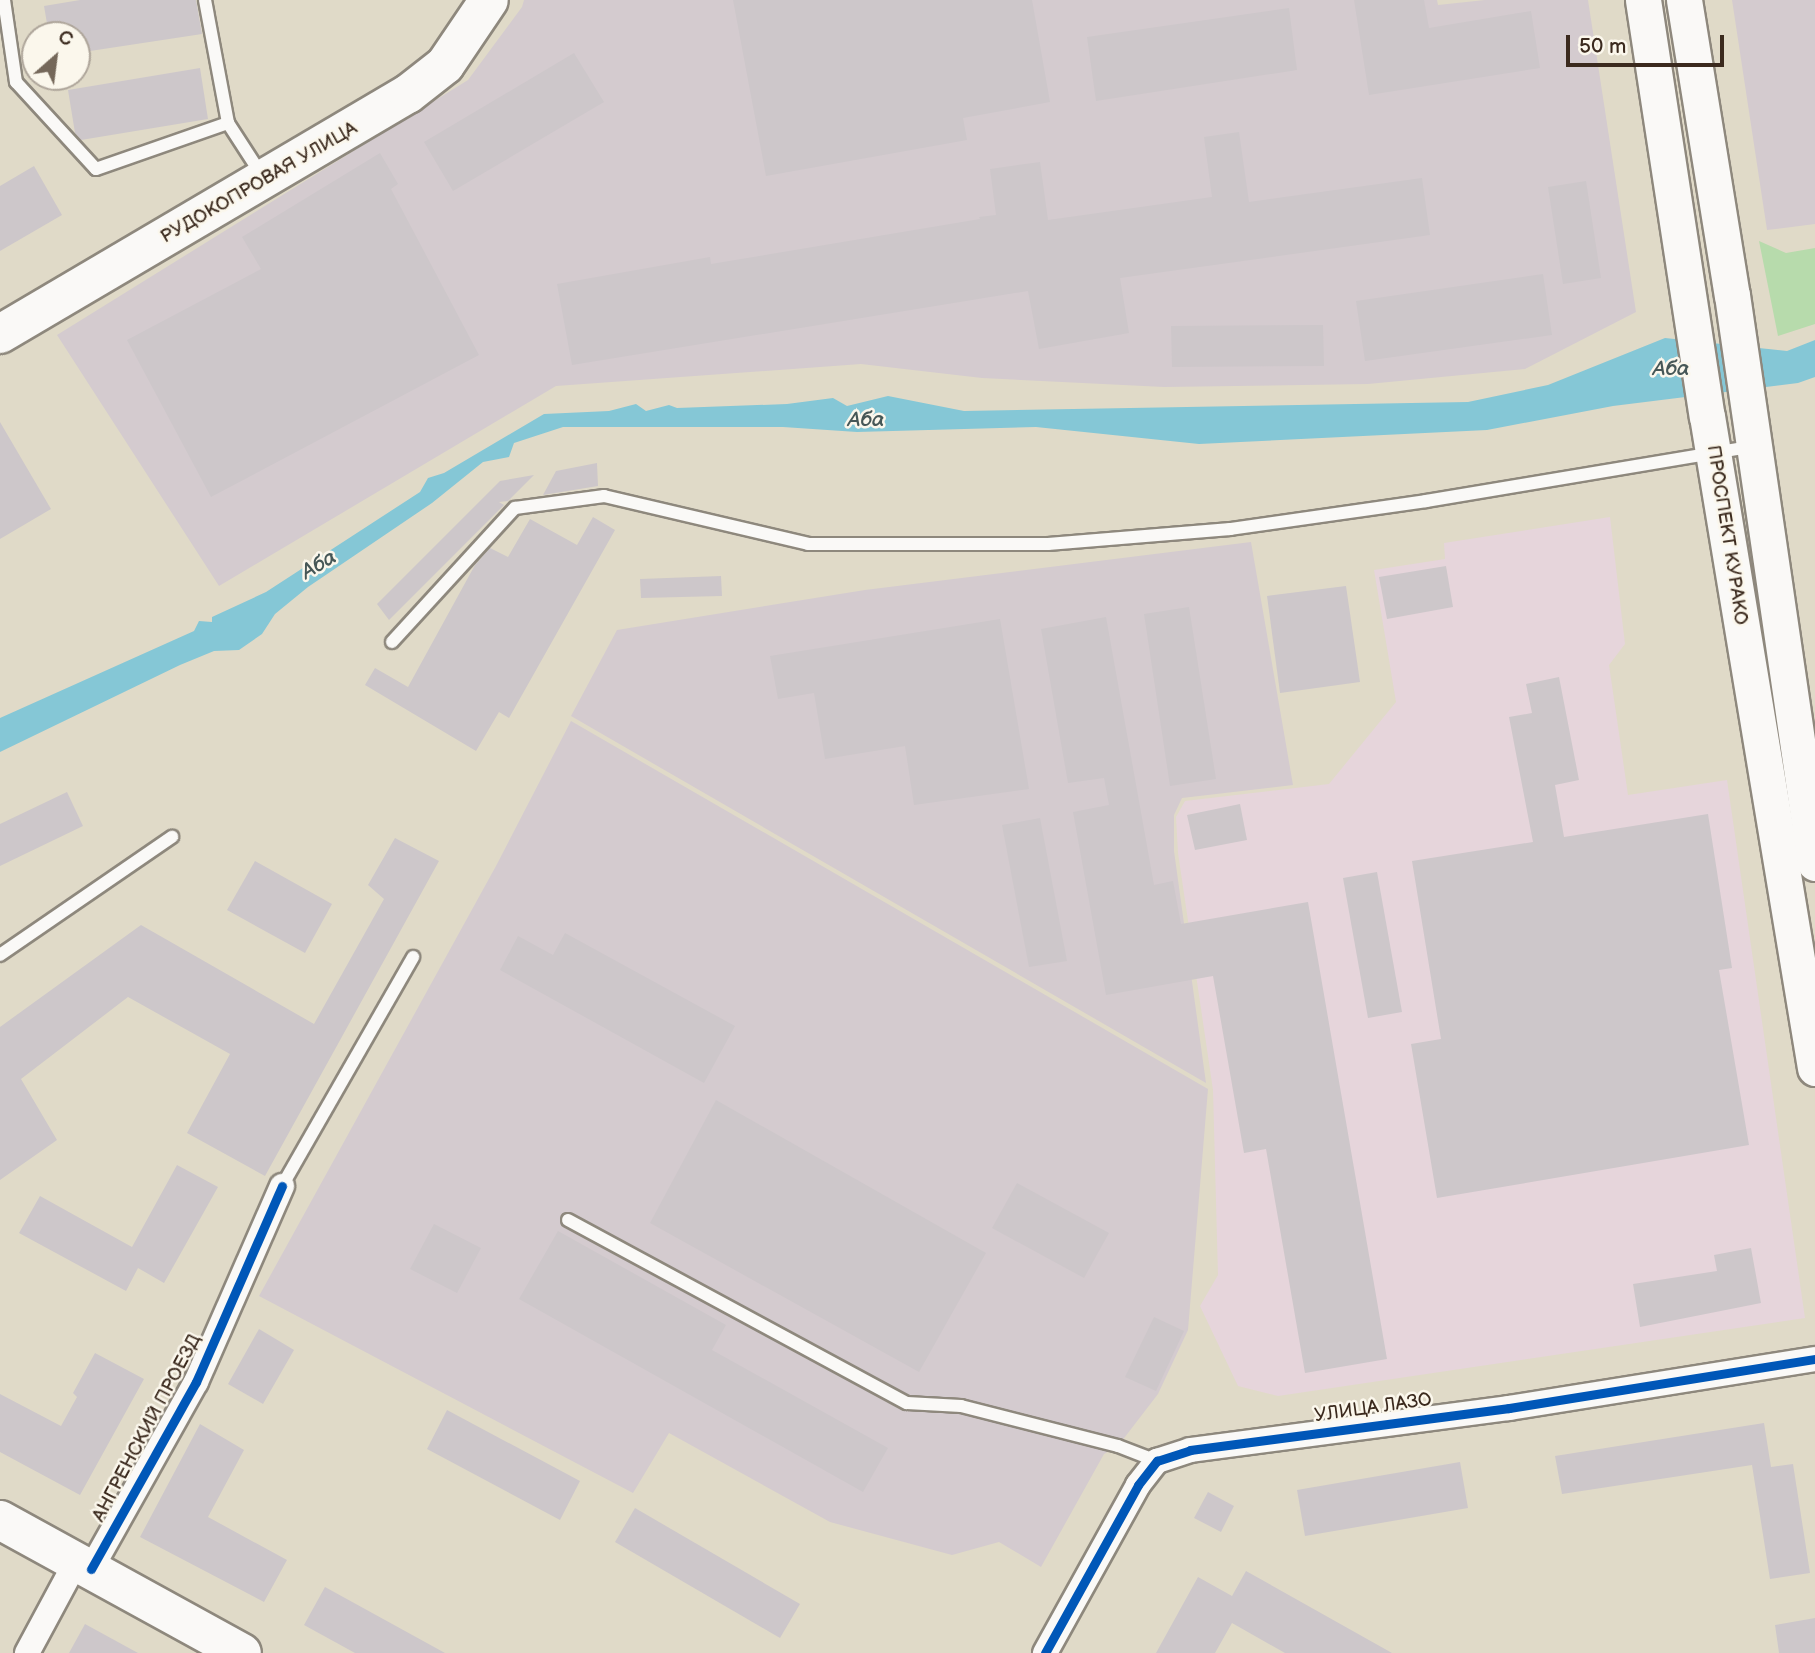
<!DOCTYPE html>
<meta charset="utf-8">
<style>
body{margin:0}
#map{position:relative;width:1815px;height:1653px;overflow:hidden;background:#e0dac8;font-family:"Balsamiq Sans",sans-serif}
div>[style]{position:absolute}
.built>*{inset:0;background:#e6d5db}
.industrial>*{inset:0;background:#d4cbcf}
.green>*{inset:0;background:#b7dbac}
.water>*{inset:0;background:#85c7d6}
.building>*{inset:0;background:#cdc7ca}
.roads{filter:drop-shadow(2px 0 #8e887d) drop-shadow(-2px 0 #8e887d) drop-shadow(0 2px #8e887d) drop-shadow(0 -2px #8e887d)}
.lane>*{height:12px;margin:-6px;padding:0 6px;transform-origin:6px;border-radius:6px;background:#faf9f7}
.street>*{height:24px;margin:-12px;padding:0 12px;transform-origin:12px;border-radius:12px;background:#faf9f7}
.secondary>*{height:35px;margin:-17.5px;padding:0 17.5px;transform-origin:17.5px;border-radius:17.5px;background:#faf9f7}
.primary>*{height:38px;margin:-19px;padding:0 19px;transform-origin:19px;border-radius:19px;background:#faf9f7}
.cycleway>*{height:9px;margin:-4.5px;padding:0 4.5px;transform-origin:4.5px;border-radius:4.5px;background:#0057b8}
span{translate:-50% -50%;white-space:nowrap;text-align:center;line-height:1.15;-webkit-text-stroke:5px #fbf7ec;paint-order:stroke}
.street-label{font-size:19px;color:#3b2a1e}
.water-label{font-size:21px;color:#465757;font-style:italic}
.north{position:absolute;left:21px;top:21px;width:70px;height:70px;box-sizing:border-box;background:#fbf7ec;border:2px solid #aea59a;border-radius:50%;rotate:28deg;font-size:19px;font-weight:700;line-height:28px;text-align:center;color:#3b2a1e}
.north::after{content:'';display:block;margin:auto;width:24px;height:32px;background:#75685a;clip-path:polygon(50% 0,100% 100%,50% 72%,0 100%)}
.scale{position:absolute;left:1566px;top:35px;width:158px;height:32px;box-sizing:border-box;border:4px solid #3b2a1e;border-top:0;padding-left:9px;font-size:21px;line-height:24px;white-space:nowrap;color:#3b2a1e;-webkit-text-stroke:5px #fbf7ec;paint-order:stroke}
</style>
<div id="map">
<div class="built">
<i style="clip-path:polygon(1610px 517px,1625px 644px,1609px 665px,1628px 795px,1727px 780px,1805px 1318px,1278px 1396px,1238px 1386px,1200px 1306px,1218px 1275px,1213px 1090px,1178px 853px,1176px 817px,1185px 801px,1329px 784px,1396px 702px,1374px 570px,1445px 559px,1444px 543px)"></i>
</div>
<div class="industrial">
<i style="clip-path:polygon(524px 0,1437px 0,1438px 5px,1485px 0,1588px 0,1636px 312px,1525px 369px,1368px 384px,1164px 387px,982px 378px,861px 364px,556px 386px,219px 586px,57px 335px,468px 80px,522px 7px)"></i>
<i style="clip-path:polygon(1732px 0,1815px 0,1815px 224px,1767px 230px)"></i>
<i style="clip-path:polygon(1251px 542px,1293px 785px,1182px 798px,1174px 815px,1174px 851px,1206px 1083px,571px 716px,617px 630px,865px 590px)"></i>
<i style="clip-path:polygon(571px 721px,1208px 1089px,1188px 1330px,1158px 1394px,1118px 1446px,1104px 1454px,1041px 1567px,999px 1542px,952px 1555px,830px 1522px,669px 1433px,633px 1493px,259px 1296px,496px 866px)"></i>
</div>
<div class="green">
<i style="clip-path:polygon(1759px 241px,1786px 253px,1815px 248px,1815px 324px,1778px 336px)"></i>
</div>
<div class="water">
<i style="clip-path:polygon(1665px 338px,1787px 351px,1815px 340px,1815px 377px,1798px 383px,1613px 406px,1487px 430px,1199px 444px,1036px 427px,857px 432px,783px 427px,563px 427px,514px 443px,509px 457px,483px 462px,432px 503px,308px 587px,275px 614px,262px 634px,239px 650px,214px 651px,180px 665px,0 752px,0 718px,194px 631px,199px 621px,212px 622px,212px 617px,266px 592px,420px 492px,428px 478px,444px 473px,544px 414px,609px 411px,636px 404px,646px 411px,669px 405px,677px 408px,787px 404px,833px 398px,847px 406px,888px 396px,964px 411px,1468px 402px,1548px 385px)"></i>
</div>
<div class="building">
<i style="clip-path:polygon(80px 0,196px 0,202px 34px,77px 53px,77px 35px,49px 35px,44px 6px)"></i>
<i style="clip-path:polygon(733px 0,1032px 0,1050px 102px,963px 118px,967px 140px,766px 176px)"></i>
<i style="clip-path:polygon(1354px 0,1424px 0,1429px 28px,1531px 11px,1540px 68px,1369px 95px)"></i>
<i style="clip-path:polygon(1289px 8px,1297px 70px,1096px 101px,1087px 37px)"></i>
<i style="clip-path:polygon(574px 53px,604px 102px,453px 191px,424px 142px)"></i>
<i style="clip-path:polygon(200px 68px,208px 119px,81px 140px,75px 133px,68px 90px)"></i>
<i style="clip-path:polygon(1239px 132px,1249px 202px,1422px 178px,1430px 235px,1120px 278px,1129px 333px,1039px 349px,1028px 291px,572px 365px,557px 284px,710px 257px,711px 264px,980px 219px,979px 217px,996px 215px,990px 169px,1040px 162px,1048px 220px,1212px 197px,1204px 137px)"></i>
<i style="clip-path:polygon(380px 153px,398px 184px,391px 189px,479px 355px,211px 497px,127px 340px,261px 269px,242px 237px)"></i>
<i style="clip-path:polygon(34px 166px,62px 215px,0 251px,0 186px)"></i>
<i style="clip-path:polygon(1586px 181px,1601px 278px,1563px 284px,1548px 187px)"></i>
<i style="clip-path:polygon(1543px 274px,1552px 335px,1365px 361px,1356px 301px)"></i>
<i style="clip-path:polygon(1323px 325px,1324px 366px,1172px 367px,1171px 326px)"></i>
<i style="clip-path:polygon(0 422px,51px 509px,0 539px)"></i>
<i style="clip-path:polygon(597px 463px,598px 486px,543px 495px,556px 471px)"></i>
<i style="clip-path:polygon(534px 475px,508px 501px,499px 502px,504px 505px,389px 620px,377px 604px,500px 481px)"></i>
<i style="clip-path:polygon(593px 517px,615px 530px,509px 718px,499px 712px,476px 751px,365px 685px,375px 668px,408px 687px,475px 565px,490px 548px,508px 557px,530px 519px,577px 545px)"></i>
<i style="clip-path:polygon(1446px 566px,1453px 607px,1387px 619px,1379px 577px)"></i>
<i style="clip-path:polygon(721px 576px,722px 596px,641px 598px,640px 579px)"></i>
<i style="clip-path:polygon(1346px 586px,1360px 682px,1280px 693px,1267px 596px)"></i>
<i style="clip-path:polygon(1189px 607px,1216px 779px,1170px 786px,1144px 614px)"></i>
<i style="clip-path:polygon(1106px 617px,1154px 885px,1173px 881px,1181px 924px,1308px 902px,1387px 1359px,1305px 1373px,1266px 1149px,1244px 1153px,1213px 976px,1106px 995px,1073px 812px,1109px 805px,1104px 778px,1068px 783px,1041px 629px)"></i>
<i style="clip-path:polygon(1000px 619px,1029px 789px,914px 805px,905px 746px,825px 759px,814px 693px,778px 699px,770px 656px)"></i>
<i style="clip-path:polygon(1559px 677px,1579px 780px,1555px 785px,1564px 837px,1708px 814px,1732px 968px,1719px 970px,1749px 1145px,1437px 1198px,1411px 1044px,1441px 1039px,1412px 861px,1533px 842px,1509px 717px,1532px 713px,1526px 684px)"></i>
<i style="clip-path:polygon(67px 792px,83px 826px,0 866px,0 824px)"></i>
<i style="clip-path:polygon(1240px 804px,1247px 840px,1195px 850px,1187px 815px)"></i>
<i style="clip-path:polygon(1040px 818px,1067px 961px,1029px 967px,1002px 825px)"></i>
<i style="clip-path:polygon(395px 838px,439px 861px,265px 1176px,187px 1133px,230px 1054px,128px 997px,21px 1079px,57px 1140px,0 1180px,0 1027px,141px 925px,314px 1024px,384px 899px,368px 885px)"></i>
<i style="clip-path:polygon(255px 861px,332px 904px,305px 953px,227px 910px)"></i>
<i style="clip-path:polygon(1377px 872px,1402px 1012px,1368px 1018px,1343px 878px)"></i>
<i style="clip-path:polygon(565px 933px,735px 1026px,704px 1083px,500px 970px,518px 936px,553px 955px)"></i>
<i style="clip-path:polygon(716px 1100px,986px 1253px,919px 1372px,650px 1223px)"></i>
<i style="clip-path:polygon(177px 1165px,218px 1187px,164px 1283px,138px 1268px,126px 1291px,19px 1233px,40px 1196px,132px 1247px)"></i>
<i style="clip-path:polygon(1017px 1183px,1109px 1233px,1084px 1278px,992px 1228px)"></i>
<i style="clip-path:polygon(434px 1224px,481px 1248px,457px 1293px,410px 1269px)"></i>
<i style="clip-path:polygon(558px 1231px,726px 1325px,712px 1350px,888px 1448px,863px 1492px,519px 1299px)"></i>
<i style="clip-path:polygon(1751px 1248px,1761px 1303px,1640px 1327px,1633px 1284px,1717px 1271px,1714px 1255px)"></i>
<i style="clip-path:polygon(1154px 1317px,1184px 1331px,1156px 1391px,1125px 1377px)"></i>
<i style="clip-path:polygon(259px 1329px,294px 1350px,263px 1404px,228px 1384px)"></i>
<i style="clip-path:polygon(95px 1353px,144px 1379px,80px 1495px,0 1452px,0 1394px,61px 1426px,77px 1397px,73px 1393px)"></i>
<i style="clip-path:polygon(447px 1410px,580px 1481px,560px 1520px,427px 1449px)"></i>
<i style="clip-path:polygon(1764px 1423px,1771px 1467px,1793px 1464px,1810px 1573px,1770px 1579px,1752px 1465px,1562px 1494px,1555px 1456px)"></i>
<i style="clip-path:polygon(200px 1424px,244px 1450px,208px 1517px,287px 1560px,264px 1602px,140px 1537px)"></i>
<i style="clip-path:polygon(1460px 1462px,1468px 1508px,1305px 1536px,1297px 1490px)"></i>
<i style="clip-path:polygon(1208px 1492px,1234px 1506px,1221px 1532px,1194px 1518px)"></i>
<i style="clip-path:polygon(635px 1508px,800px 1604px,780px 1638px,615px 1542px)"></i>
<i style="clip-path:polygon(1246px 1571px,1392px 1653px,1285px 1653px,1232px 1623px,1215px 1653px,1156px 1653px,1198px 1577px,1232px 1596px)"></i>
<i style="clip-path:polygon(325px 1587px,445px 1653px,355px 1653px,304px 1625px)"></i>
<i style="clip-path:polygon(1815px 1618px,1815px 1653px,1779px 1653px,1775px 1625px)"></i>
<i style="clip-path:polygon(85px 1624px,138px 1653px,69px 1653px)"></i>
</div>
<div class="roads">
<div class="lane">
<i style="left:4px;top:0;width:83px;rotate:81.7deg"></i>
<i style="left:16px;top:82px;width:118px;rotate:47.4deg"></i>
<i style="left:96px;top:169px;width:140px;rotate:-19.2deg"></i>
<i style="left:228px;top:123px;width:64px;rotate:57.1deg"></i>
<i style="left:205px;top:0;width:125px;rotate:79.4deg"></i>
<i style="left:392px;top:642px;width:182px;rotate:-47.5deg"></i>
<i style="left:515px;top:508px;width:90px;rotate:-7.7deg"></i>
<i style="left:604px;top:496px;width:210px;rotate:13.2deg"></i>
<i style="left:808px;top:544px;width:240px"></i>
<i style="left:1048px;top:544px;width:183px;rotate:-4.7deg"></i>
<i style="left:1230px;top:529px;width:198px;rotate:-8.1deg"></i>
<i style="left:1426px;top:501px;width:333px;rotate:-9.5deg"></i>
<i style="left:0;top:955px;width:209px;rotate:-34.5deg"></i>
<i style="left:282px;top:1186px;width:264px;rotate:-60.2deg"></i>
<i style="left:568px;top:1220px;width:385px;rotate:28.4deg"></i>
<i style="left:907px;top:1403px;width:54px;rotate:3.2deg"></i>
<i style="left:961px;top:1406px;width:162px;rotate:14.3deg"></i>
<i style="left:1118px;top:1446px;width:42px;rotate:21deg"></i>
</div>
<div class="street">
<i style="left:91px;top:1569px;width:214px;rotate:-60.7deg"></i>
<i style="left:196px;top:1382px;width:214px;rotate:-66.3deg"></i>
<i style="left:27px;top:1653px;width:103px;rotate:-61.7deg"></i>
<i style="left:1045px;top:1653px;width:192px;rotate:-61deg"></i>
<i style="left:1138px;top:1485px;width:31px;rotate:-52deg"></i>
<i style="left:1157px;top:1461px;width:35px;rotate:-18deg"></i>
<i style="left:1190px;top:1450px;width:322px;rotate:-7.5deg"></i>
<i style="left:1509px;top:1408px;width:310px;rotate:-9.1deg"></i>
</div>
<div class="secondary">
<i style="left:1643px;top:0;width:421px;rotate:81.3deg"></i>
<i style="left:1707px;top:416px;width:661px;rotate:80.59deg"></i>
<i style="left:1684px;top:0;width:299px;rotate:80.8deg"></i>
<i style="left:1732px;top:295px;width:574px;rotate:81.69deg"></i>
</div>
<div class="primary">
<i style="left:0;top:334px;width:473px;rotate:-30.5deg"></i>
<i style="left:408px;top:94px;width:47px;rotate:-38.1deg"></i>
<i style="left:445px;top:65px;width:78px;rotate:-55.9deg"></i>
<i style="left:0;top:1520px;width:276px;rotate:28.8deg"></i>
</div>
</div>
<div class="cycleway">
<i style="left:91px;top:1569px;width:214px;rotate:-60.7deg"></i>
<i style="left:196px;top:1382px;width:214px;rotate:-66.3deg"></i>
<i style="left:1045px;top:1653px;width:192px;rotate:-61deg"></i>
<i style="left:1138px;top:1485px;width:31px;rotate:-52deg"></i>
<i style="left:1157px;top:1461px;width:35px;rotate:-18deg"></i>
<i style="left:1190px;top:1450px;width:322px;rotate:-7.5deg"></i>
<i style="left:1509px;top:1408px;width:310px;rotate:-9.1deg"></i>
</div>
<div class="street-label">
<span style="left:259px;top:183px;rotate:-30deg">РУДОКОПРОВАЯ УЛИЦА</span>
<span style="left:1727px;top:535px;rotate:81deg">ПРОСПЕКТ КУРАКО</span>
<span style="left:1373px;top:1408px;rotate:-8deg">УЛИЦА ЛАЗО</span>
<span style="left:147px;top:1428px;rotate:-62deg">АНГРЕНСКИЙ ПРОЕЗД</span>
</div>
<div class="water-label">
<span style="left:1671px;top:369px">Аба</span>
<span style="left:866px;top:420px">Аба</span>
<span style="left:319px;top:565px;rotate:-31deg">Аба</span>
</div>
<div class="north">С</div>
<div class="scale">50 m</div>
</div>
